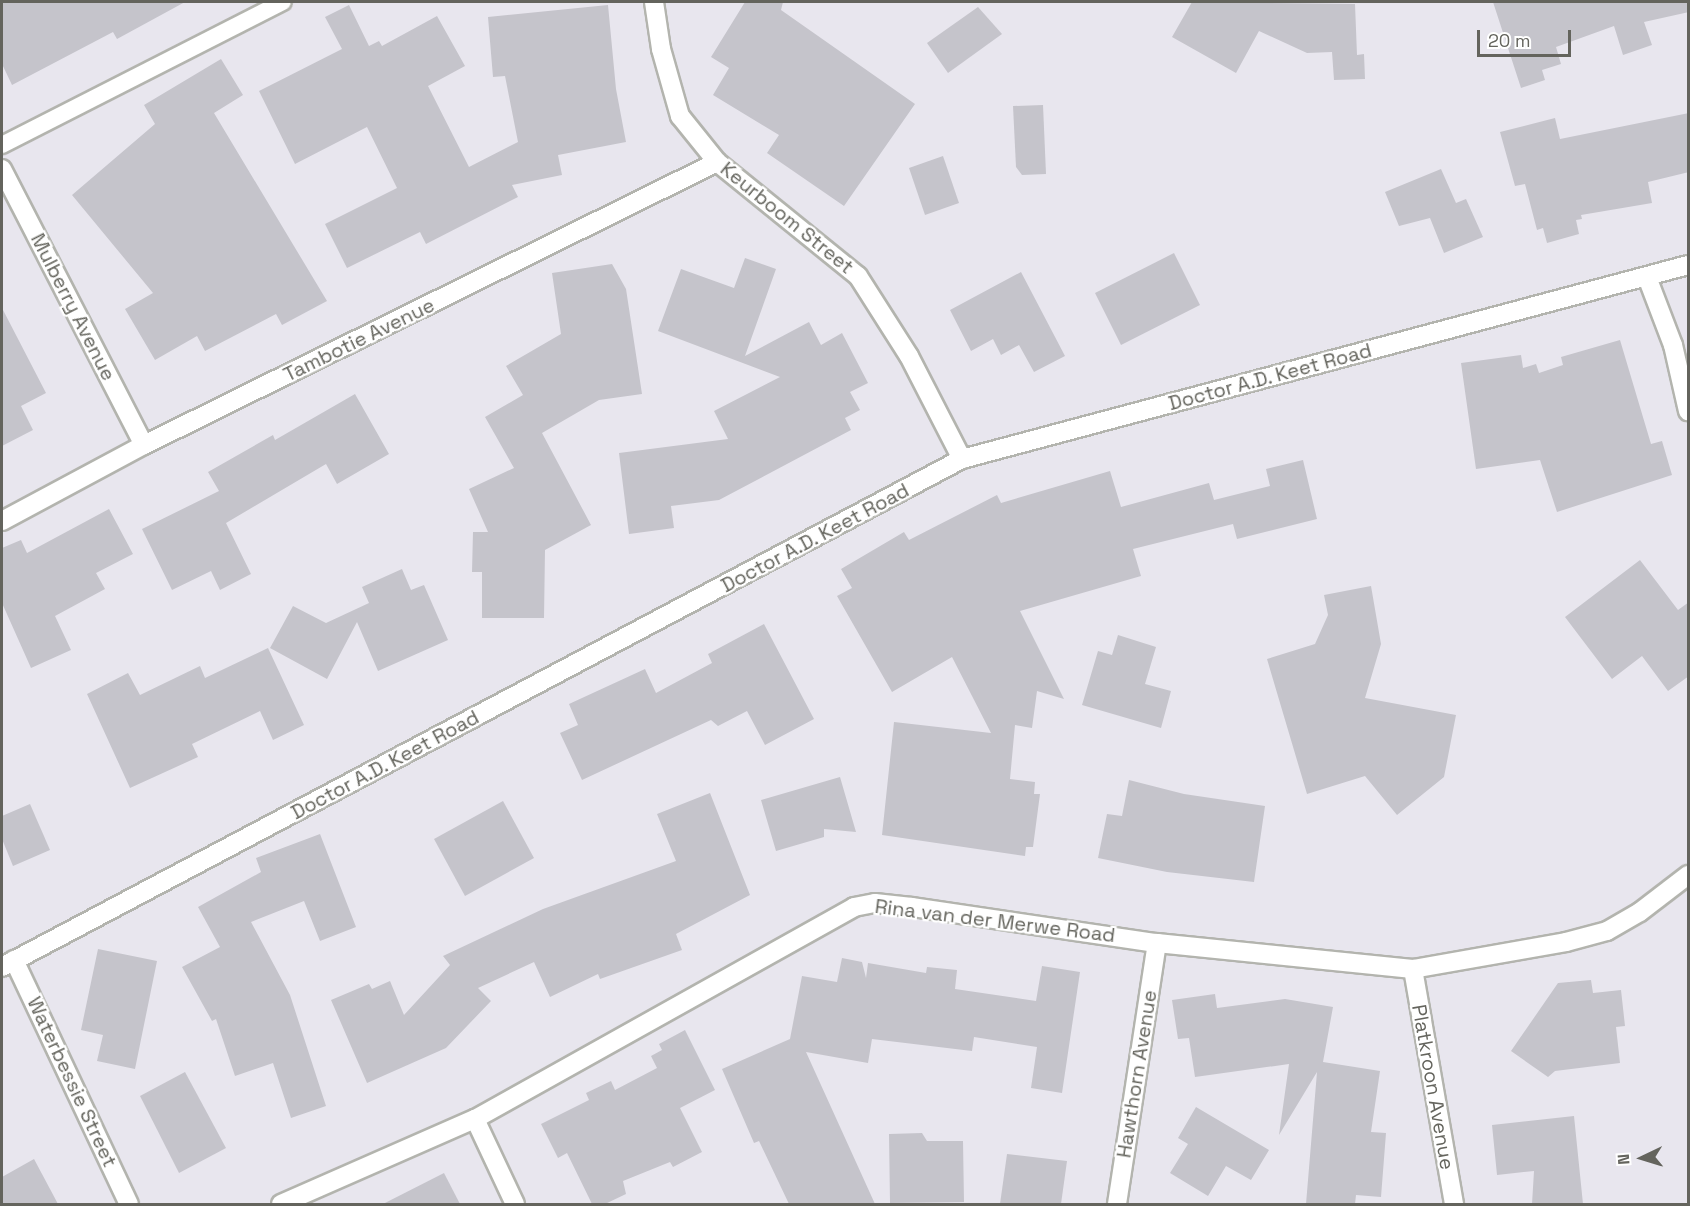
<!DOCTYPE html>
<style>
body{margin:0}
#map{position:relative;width:1690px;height:1206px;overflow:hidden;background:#e8e6ee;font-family:"Space Grotesk",sans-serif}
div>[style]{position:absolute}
.building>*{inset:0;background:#c5c4cb}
.roads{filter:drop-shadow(2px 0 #b3b4ae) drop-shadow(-2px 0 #b3b4ae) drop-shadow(0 2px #b3b4ae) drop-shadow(0 -2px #b3b4ae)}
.lane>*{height:16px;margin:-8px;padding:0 8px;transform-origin:8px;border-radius:8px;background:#fff}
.street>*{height:18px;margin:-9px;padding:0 9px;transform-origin:9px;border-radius:9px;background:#fff}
span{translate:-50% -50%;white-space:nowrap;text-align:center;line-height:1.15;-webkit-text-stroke:4.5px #fff;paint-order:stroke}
.street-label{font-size:20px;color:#64645d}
.frame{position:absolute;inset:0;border:3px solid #64645d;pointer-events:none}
.north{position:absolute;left:1612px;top:1128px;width:60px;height:60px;-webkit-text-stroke:4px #fff;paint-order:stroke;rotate:266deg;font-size:16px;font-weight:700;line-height:24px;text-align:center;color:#64645d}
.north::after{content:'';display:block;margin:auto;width:21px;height:27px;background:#64645d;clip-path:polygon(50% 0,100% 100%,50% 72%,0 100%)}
.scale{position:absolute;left:1477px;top:30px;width:94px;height:27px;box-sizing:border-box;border:3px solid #64645d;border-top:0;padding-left:8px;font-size:18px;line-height:21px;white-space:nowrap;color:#64645d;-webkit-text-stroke:4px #fff;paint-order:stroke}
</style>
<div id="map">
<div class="building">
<i style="clip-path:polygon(2px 2px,185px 2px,117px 39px,113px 32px,12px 85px,2px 64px)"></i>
<i style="clip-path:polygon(745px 2px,783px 2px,781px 10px,915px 104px,844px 206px,767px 153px,779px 135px,713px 95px,729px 68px,711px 57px)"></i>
<i style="clip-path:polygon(1192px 2px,1355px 4px,1357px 55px,1364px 54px,1365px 79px,1334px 80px,1332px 52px,1307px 53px,1259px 31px,1236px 73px,1172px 37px)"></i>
<i style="clip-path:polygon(1493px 2px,1689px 2px,1689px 12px,1644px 22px,1652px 45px,1623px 55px,1614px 26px,1556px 47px,1561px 64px,1542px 70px,1545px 80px,1521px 88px)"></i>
<i style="clip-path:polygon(349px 5px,369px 46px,379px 41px,382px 46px,437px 16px,465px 66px,428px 86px,469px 167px,518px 142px,505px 76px,493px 77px,488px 17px,608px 5px,616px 89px,626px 142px,558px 155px,562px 175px,512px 185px,518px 197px,426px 244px,420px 232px,347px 268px,325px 224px,397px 188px,367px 127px,295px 164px,259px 91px,342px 49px,325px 17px)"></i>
<i style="clip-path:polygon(978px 7px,1002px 34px,948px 73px,927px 43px)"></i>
<i style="clip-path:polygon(221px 59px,243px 95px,214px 113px,327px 301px,282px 325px,276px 314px,205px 351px,197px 336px,155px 360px,125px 309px,153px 293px,72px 195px,155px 124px,144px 105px)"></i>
<i style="clip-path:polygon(1043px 105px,1046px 174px,1022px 175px,1016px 167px,1013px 106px)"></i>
<i style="clip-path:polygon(1689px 113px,1689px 172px,1648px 182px,1652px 203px,1581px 215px,1582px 219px,1576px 220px,1579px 234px,1547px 243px,1543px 228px,1537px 230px,1525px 184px,1515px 186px,1500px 132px,1555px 118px,1560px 139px)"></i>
<i style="clip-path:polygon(943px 156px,959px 203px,925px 215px,909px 168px)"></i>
<i style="clip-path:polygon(1441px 169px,1456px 203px,1466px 199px,1483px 237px,1444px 253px,1430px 218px,1399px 226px,1385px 192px)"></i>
<i style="clip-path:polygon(1174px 253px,1200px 305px,1121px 345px,1095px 293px)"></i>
<i style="clip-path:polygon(745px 258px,776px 269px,745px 356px,809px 322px,821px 345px,842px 333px,868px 383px,850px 392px,860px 410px,845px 418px,851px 430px,719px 500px,671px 506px,674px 528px,629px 534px,619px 453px,728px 439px,714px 411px,780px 377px,658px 331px,681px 269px,734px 288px)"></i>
<i style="clip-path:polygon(612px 264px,626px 289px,642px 394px,599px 400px,542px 433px,591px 525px,545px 550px,544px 618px,482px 618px,482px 572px,472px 572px,473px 532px,488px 532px,469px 489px,514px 468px,485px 417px,523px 395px,506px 366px,561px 334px,552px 273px)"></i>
<i style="clip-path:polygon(1021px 272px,1065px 356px,1034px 372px,1019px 345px,1001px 355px,993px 339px,971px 351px,950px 310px)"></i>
<i style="clip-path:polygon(2px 308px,46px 393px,21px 406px,33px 430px,2px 446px)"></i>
<i style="clip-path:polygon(1620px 340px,1651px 444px,1662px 441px,1672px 475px,1557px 512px,1540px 460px,1476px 469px,1461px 363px,1521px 355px,1523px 368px,1536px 364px,1539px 373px,1563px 365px,1561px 357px)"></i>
<i style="clip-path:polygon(355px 394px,389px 454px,337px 484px,326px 464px,226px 523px,251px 574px,220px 590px,211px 571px,172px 590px,142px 529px,219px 491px,208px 472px,273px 435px,275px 440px)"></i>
<i style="clip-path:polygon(1303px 460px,1317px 519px,1237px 539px,1233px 524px,1133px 549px,1141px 576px,1020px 611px,1064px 699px,1037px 691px,1032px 728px,1015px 725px,1010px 779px,1035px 782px,1034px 794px,1040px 794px,1033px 847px,1026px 847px,1025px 856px,882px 835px,894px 722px,991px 733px,952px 657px,892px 692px,837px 596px,852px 588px,841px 569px,904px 532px,909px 540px,997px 495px,1001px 503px,1110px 471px,1121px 507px,1209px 483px,1214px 500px,1270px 486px,1266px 469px)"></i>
<i style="clip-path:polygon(109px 509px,133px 554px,96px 573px,105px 589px,55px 616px,71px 650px,31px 668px,2px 603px,2px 548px,21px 540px,27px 553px)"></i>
<i style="clip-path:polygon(1640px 560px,1678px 610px,1689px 602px,1689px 676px,1668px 691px,1642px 656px,1612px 679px,1565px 617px)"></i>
<i style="clip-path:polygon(402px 569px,411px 590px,424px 585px,448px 640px,378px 671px,357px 622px,327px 679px,270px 648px,293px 606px,326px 623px,369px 603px,362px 587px)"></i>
<i style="clip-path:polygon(1371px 586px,1381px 644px,1365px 698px,1456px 715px,1444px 777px,1397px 815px,1365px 776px,1307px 794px,1267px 659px,1315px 644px,1328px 615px,1324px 595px)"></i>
<i style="clip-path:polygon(764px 624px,814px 719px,765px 745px,747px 711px,718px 726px,711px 720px,582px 780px,560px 733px,578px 725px,569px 704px,645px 669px,656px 693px,712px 663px,708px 654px)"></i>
<i style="clip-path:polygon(1118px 635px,1156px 647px,1145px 684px,1171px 691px,1161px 728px,1082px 705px,1098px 651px,1112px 655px)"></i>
<i style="clip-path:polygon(268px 648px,304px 725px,273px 740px,260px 711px,192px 744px,198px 757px,130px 788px,87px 694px,128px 673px,140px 695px,200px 666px,205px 678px)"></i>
<i style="clip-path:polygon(840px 777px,856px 832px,824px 829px,824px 837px,776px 851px,761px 800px)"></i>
<i style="clip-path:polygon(1129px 780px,1184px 794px,1265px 806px,1254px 882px,1167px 872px,1098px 858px,1107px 814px,1122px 816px)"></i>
<i style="clip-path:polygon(710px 793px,750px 895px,676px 934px,682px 950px,600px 979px,598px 974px,550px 997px,534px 962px,478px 988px,491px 1001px,446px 1048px,367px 1083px,331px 1000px,369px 984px,372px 989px,390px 981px,404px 1015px,450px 965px,443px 956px,543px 909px,676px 861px,657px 814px)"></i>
<i style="clip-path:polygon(503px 801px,534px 858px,465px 896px,434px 839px)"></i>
<i style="clip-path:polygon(30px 804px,50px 850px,13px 866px,2px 839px,2px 816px)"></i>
<i style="clip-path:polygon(320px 834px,356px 927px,320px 941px,304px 901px,251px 922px,290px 995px,326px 1106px,291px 1118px,273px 1063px,235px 1076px,216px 1019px,212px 1021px,182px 967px,220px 947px,198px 907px,261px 872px,256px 858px)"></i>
<i style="clip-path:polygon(98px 949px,157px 961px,135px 1069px,97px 1061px,103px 1035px,81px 1030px)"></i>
<i style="clip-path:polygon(842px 958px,862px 962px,866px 978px,868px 963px,926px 973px,927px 967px,957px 970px,955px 989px,1036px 1001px,1042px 966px,1080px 972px,1062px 1093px,1031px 1088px,1037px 1047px,974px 1037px,972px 1051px,872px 1039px,868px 1063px,806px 1052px,875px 1204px,789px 1204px,759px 1141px,754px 1143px,722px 1069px,790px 1039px,802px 976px,837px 982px)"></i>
<i style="clip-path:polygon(1591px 980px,1593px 993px,1621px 990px,1625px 1026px,1616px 1027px,1620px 1063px,1555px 1071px,1548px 1077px,1511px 1051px,1558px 983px)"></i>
<i style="clip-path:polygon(1215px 994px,1217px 1008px,1285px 999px,1333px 1007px,1323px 1062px,1380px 1071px,1371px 1132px,1386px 1133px,1381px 1197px,1356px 1195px,1355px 1204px,1306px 1204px,1317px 1072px,1279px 1135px,1289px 1064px,1195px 1077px,1189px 1038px,1178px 1039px,1172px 1000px)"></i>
<i style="clip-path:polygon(685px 1030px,715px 1090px,680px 1108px,702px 1152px,673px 1167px,670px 1162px,623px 1181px,626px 1194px,605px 1204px,592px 1204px,567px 1153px,558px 1158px,541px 1124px,589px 1100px,586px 1093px,611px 1081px,615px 1090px,657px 1068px,651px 1056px,662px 1050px,659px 1044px)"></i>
<i style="clip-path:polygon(185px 1072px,226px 1148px,179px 1173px,140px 1096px)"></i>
<i style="clip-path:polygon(1196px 1107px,1269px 1150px,1251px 1180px,1226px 1166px,1208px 1196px,1170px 1173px,1188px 1144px,1178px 1138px)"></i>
<i style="clip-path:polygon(1574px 1116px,1583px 1204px,1532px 1204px,1534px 1171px,1497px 1175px,1492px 1125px)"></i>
<i style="clip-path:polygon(922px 1133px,927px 1141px,963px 1141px,964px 1202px,890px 1203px,889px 1134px)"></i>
<i style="clip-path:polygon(1007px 1154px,1067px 1161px,1061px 1204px,1000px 1204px)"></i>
<i style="clip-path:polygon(34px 1159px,58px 1204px,2px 1204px,2px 1177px)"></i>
<i style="clip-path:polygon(444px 1173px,460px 1204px,383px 1204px)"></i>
</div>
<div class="roads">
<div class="lane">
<i style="left:2px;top:145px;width:315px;rotate:-27deg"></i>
</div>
<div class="street">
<i style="left:654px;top:2px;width:48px;rotate:81.5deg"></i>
<i style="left:661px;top:49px;width:70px;rotate:74.2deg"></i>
<i style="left:680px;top:116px;width:59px;rotate:51.2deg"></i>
<i style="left:717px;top:162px;width:181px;rotate:39deg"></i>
<i style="left:858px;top:276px;width:95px;rotate:57.5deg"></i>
<i style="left:909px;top:356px;width:116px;rotate:62.8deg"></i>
<i style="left:2px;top:169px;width:310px;rotate:62.8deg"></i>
<i style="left:1647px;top:277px;width:73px;rotate:69.1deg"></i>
<i style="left:1673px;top:345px;width:68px;rotate:77.2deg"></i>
<i style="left:2px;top:521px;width:161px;rotate:-28.2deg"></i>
<i style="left:144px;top:445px;width:639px;rotate:-26.28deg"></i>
<i style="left:14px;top:960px;width:270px;rotate:64.8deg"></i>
<i style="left:2px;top:967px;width:1086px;rotate:-27.89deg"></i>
<i style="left:962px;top:459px;width:751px;rotate:-14.96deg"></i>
<i style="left:1413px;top:969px;width:239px;rotate:80.1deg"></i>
<i style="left:475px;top:1119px;width:94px;rotate:64.8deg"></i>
<i style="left:281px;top:1204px;width:212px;rotate:-23.7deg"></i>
<i style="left:475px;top:1119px;width:434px;rotate:-29.2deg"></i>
<i style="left:854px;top:907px;width:21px;rotate:-11deg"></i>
<i style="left:875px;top:903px;width:37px;rotate:6deg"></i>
<i style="left:912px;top:907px;width:248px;rotate:8.4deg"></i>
<i style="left:1157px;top:943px;width:257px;rotate:5.8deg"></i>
<i style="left:1413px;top:969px;width:155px;rotate:-10deg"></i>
<i style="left:1566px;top:942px;width:42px;rotate:-15deg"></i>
<i style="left:1607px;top:931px;width:38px;rotate:-30deg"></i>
<i style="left:1640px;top:912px;width:61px;rotate:-37.6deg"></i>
<i style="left:1117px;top:1204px;width:264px;rotate:-81.3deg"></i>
</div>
</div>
<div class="street-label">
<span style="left:787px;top:218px;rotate:39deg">Keurboom Street</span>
<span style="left:73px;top:307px;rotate:63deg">Mulberry Avenue</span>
<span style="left:359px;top:340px;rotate:-26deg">Tambotie Avenue</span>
<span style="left:1270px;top:377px;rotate:-15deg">Doctor A.D. Keet Road</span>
<span style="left:815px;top:538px;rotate:-28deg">Doctor A.D. Keet Road</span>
<span style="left:385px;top:765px;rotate:-28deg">Doctor A.D. Keet Road</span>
<span style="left:995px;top:921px;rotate:7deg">Rina van der Merwe Road</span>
<span style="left:1137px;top:1074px;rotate:-81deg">Hawthorn Avenue</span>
<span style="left:72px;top:1082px;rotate:65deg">Waterbessie Street</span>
<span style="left:1433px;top:1087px;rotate:80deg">Platkroon Avenue</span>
</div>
<div class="frame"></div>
<div class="north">N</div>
<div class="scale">20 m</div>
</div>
